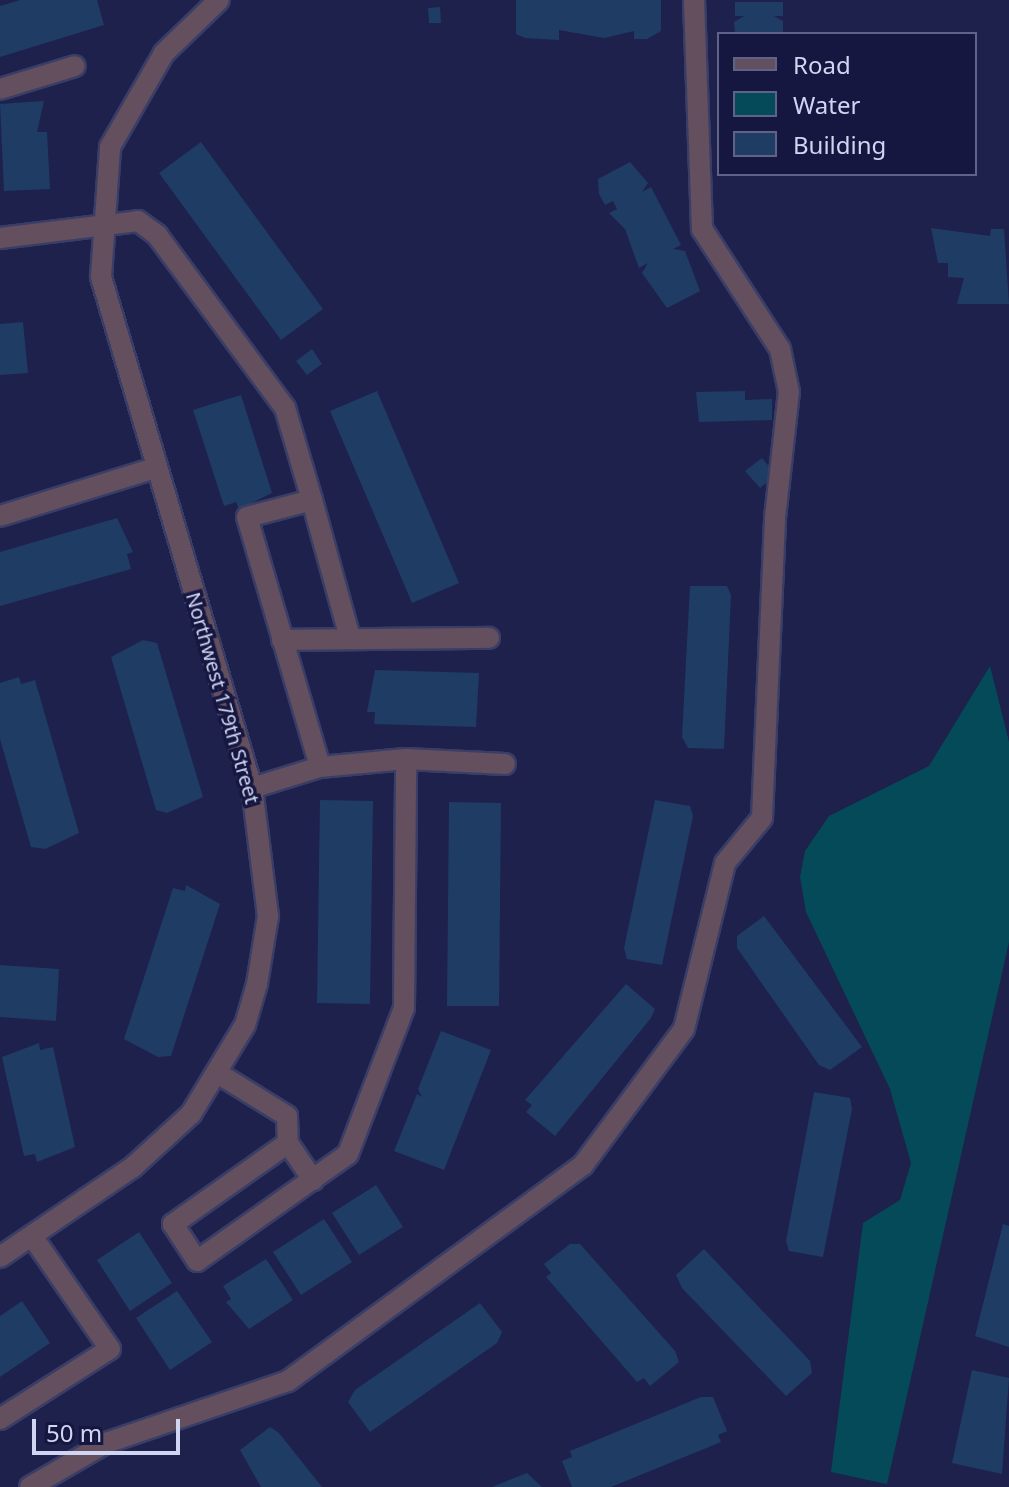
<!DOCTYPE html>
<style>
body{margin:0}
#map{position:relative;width:1009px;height:1487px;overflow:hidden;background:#1e214c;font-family:"Noto Sans",sans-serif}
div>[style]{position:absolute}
.water>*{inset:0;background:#054a59}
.building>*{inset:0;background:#1f3c64}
.roads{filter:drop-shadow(2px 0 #3a3e67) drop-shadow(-2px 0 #3a3e67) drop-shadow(0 2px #3a3e67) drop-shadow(0 -2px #3a3e67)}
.minor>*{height:20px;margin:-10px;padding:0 10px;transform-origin:10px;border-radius:10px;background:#644f5e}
span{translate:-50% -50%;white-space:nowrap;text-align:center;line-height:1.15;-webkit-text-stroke:7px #161741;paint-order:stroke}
.street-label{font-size:20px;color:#d0d6f2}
.legend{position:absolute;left:717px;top:32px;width:260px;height:144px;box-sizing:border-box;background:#161741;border:2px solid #606388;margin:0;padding:10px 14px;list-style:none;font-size:24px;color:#d0d6f2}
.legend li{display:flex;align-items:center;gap:16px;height:40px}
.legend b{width:40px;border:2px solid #606388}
.scale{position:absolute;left:32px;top:1419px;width:148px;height:36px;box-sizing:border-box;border:4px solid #d0d6f2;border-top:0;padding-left:10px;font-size:24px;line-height:28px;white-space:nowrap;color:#d0d6f2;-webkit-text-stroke:6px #161741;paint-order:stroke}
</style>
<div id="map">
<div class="water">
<i style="clip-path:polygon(990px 666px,1009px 742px,1009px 942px,887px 1484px,831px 1472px,863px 1223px,900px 1200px,911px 1163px,890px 1089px,806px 912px,800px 877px,805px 851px,829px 816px,929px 766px)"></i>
</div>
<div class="building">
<i style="clip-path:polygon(20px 0,97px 0,104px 25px,0 57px,0 6px)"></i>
<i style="clip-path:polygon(516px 0,661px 0,661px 31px,647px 39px,634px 39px,634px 31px,604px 38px,559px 30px,559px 40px,525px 38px,516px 34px)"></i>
<i style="clip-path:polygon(735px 2px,783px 2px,783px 16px,774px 16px,783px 21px,783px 34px,735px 34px,734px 22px,744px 16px,735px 16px)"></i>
<i style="clip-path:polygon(440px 7px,441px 23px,429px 23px,428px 8px)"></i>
<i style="clip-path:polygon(44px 101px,37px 132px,47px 132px,50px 189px,4px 191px,0 104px)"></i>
<i style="clip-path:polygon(201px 142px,323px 309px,281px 340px,159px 173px)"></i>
<i style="clip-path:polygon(630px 162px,648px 183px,642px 192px,651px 187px,681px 245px,673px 249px,685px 251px,700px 291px,667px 308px,642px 273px,648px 263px,639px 268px,625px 229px,609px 213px,617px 209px,613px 201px,605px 205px,599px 194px,598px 179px)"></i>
<i style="clip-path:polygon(931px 228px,990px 236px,991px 229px,1004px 229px,1009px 304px,957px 304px,964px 278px,948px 277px,948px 263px,938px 263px)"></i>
<i style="clip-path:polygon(23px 322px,28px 373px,0 375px,0 324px)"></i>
<i style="clip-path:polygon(312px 349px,322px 364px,307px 375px,296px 361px)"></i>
<i style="clip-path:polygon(377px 391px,459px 583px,412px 603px,330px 411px)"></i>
<i style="clip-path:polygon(745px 391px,745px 400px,772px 399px,772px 420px,699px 422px,696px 392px)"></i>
<i style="clip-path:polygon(241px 395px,272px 493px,239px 509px,236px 502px,224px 506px,193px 410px)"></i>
<i style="clip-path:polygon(762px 458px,776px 475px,760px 488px,745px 471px)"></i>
<i style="clip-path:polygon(117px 518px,133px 552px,127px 554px,131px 569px,0 606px,0 552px)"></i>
<i style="clip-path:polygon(690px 586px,727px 586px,731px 595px,724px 749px,688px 748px,682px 737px)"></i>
<i style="clip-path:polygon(143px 640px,157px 643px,203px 797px,167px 813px,156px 810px,111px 657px)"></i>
<i style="clip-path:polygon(375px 670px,479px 673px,476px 727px,374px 724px,375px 712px,367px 712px)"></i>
<i style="clip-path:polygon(19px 677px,21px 684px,35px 680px,79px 833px,45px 849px,31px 847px,0 739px,0 683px)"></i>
<i style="clip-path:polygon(320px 800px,373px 801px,370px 1004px,317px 1003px)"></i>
<i style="clip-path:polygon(655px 800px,690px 806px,693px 816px,662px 965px,627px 959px,624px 948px)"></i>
<i style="clip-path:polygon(449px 802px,501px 803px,499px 1006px,447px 1006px)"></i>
<i style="clip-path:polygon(186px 885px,220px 904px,171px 1056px,158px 1057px,124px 1039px,173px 888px,185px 891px)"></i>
<i style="clip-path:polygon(764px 916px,862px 1047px,830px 1070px,819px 1065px,737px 948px,737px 936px)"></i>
<i style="clip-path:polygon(0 965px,59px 969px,56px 1021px,0 1017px)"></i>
<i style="clip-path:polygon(626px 984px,655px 1009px,651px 1018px,555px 1136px,526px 1112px,532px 1105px,525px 1100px)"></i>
<i style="clip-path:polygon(441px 1031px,491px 1050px,444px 1170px,394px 1151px,417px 1094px,422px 1097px,418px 1089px)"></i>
<i style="clip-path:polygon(39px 1043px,40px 1050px,53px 1047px,75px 1147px,37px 1162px,35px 1154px,24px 1156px,2px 1057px)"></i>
<i style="clip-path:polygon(814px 1092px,850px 1098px,852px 1109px,823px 1257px,789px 1251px,786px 1241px)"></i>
<i style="clip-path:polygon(376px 1185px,403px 1227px,359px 1255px,332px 1213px)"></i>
<i style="clip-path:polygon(324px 1219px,352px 1262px,301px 1295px,273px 1252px)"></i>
<i style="clip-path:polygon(1003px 1224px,1009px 1226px,1009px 1347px,975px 1336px)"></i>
<i style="clip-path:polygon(139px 1232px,172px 1283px,130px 1311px,97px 1260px)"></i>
<i style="clip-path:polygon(570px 1244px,580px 1244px,675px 1351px,679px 1362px,650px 1386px,644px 1378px,637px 1382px,546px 1277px,551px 1273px,544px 1264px)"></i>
<i style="clip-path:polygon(704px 1249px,810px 1361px,812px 1373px,786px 1396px,682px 1288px,676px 1275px)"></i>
<i style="clip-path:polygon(266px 1259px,293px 1300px,249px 1329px,226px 1302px,231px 1299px,223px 1286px)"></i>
<i style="clip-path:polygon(177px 1291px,212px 1342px,170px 1370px,136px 1318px)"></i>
<i style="clip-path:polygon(22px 1301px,50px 1343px,0 1377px,0 1316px)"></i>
<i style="clip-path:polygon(480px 1303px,502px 1332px,497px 1343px,370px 1432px,348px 1402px,355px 1390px)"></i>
<i style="clip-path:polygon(972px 1370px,1009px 1378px,1002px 1474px,952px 1463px)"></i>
<i style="clip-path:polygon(701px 1397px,713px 1397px,727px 1431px,718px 1435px,721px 1442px,611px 1487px,572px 1487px,562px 1461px,572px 1457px,570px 1451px)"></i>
<i style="clip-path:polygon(270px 1427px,279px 1433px,322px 1487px,261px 1487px,240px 1450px)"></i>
<i style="clip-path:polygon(527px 1473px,542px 1487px,492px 1487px)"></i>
</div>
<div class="roads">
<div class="minor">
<i style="left:0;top:89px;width:78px;rotate:-17deg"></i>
<i style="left:0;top:238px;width:139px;rotate:-7deg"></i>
<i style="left:138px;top:221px;width:24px;rotate:36deg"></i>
<i style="left:157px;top:235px;width:215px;rotate:53.5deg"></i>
<i style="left:285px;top:408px;width:96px;rotate:73.6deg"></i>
<i style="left:312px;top:500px;width:67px;rotate:165.3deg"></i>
<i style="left:247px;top:517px;width:260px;rotate:73.7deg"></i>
<i style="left:312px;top:500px;width:143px;rotate:74.6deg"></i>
<i style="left:0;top:516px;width:162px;rotate:-17.2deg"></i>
<i style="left:282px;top:640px;width:207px;rotate:-0.6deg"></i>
<i style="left:252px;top:788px;width:71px;rotate:-17.2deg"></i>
<i style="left:320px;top:767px;width:86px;rotate:-5.3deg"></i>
<i style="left:406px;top:759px;width:99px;rotate:2.9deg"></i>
<i style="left:219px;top:1074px;width:80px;rotate:31.7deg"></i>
<i style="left:287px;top:1116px;width:27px;rotate:88deg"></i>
<i style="left:288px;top:1143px;width:45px;rotate:56deg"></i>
<i style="left:288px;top:1143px;width:141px;rotate:144.8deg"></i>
<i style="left:173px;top:1224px;width:44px;rotate:57deg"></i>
<i style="left:197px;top:1261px;width:185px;rotate:-35.3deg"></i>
<i style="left:348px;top:1154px;width:156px;rotate:-69deg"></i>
<i style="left:404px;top:1008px;width:249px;rotate:-89.5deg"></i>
<i style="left:0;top:1257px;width:161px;rotate:-34.1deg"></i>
<i style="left:133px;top:1167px;width:79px;rotate:-42.4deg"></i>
<i style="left:191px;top:1114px;width:104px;rotate:-58.8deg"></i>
<i style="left:245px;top:1025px;width:43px;rotate:-73.7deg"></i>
<i style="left:257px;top:984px;width:69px;rotate:-80.8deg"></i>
<i style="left:268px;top:916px;width:129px;rotate:-97.1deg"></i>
<i style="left:252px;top:788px;width:533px;rotate:-106.46deg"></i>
<i style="left:101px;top:277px;width:130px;rotate:-86deg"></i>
<i style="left:110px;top:147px;width:108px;rotate:-60.1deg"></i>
<i style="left:164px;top:53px;width:76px;rotate:-43.9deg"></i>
<i style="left:0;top:1419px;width:130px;rotate:-32.5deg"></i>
<i style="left:110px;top:1349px;width:137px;rotate:-124.6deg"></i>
<i style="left:30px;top:1487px;width:88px;rotate:-30.1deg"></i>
<i style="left:106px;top:1443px;width:192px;rotate:-18.8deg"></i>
<i style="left:288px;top:1381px;width:366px;rotate:-36.2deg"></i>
<i style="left:583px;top:1165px;width:169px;rotate:-53.4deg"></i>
<i style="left:684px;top:1029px;width:171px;rotate:-76.1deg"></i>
<i style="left:725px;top:863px;width:58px;rotate:-50.6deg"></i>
<i style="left:762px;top:818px;width:300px;rotate:-87.5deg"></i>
<i style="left:775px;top:518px;width:127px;rotate:-83.7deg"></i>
<i style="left:789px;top:392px;width:44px;rotate:-101.8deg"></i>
<i style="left:780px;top:349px;width:143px;rotate:-123deg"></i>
<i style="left:702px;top:229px;width:229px;rotate:-92deg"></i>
</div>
</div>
<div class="street-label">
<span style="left:223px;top:698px;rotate:74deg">Northwest 179th Street</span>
</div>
<ul class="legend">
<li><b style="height:10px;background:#644f5e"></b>Road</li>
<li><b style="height:22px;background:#054a59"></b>Water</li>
<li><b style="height:22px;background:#1f3c64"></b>Building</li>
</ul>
<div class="scale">50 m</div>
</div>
